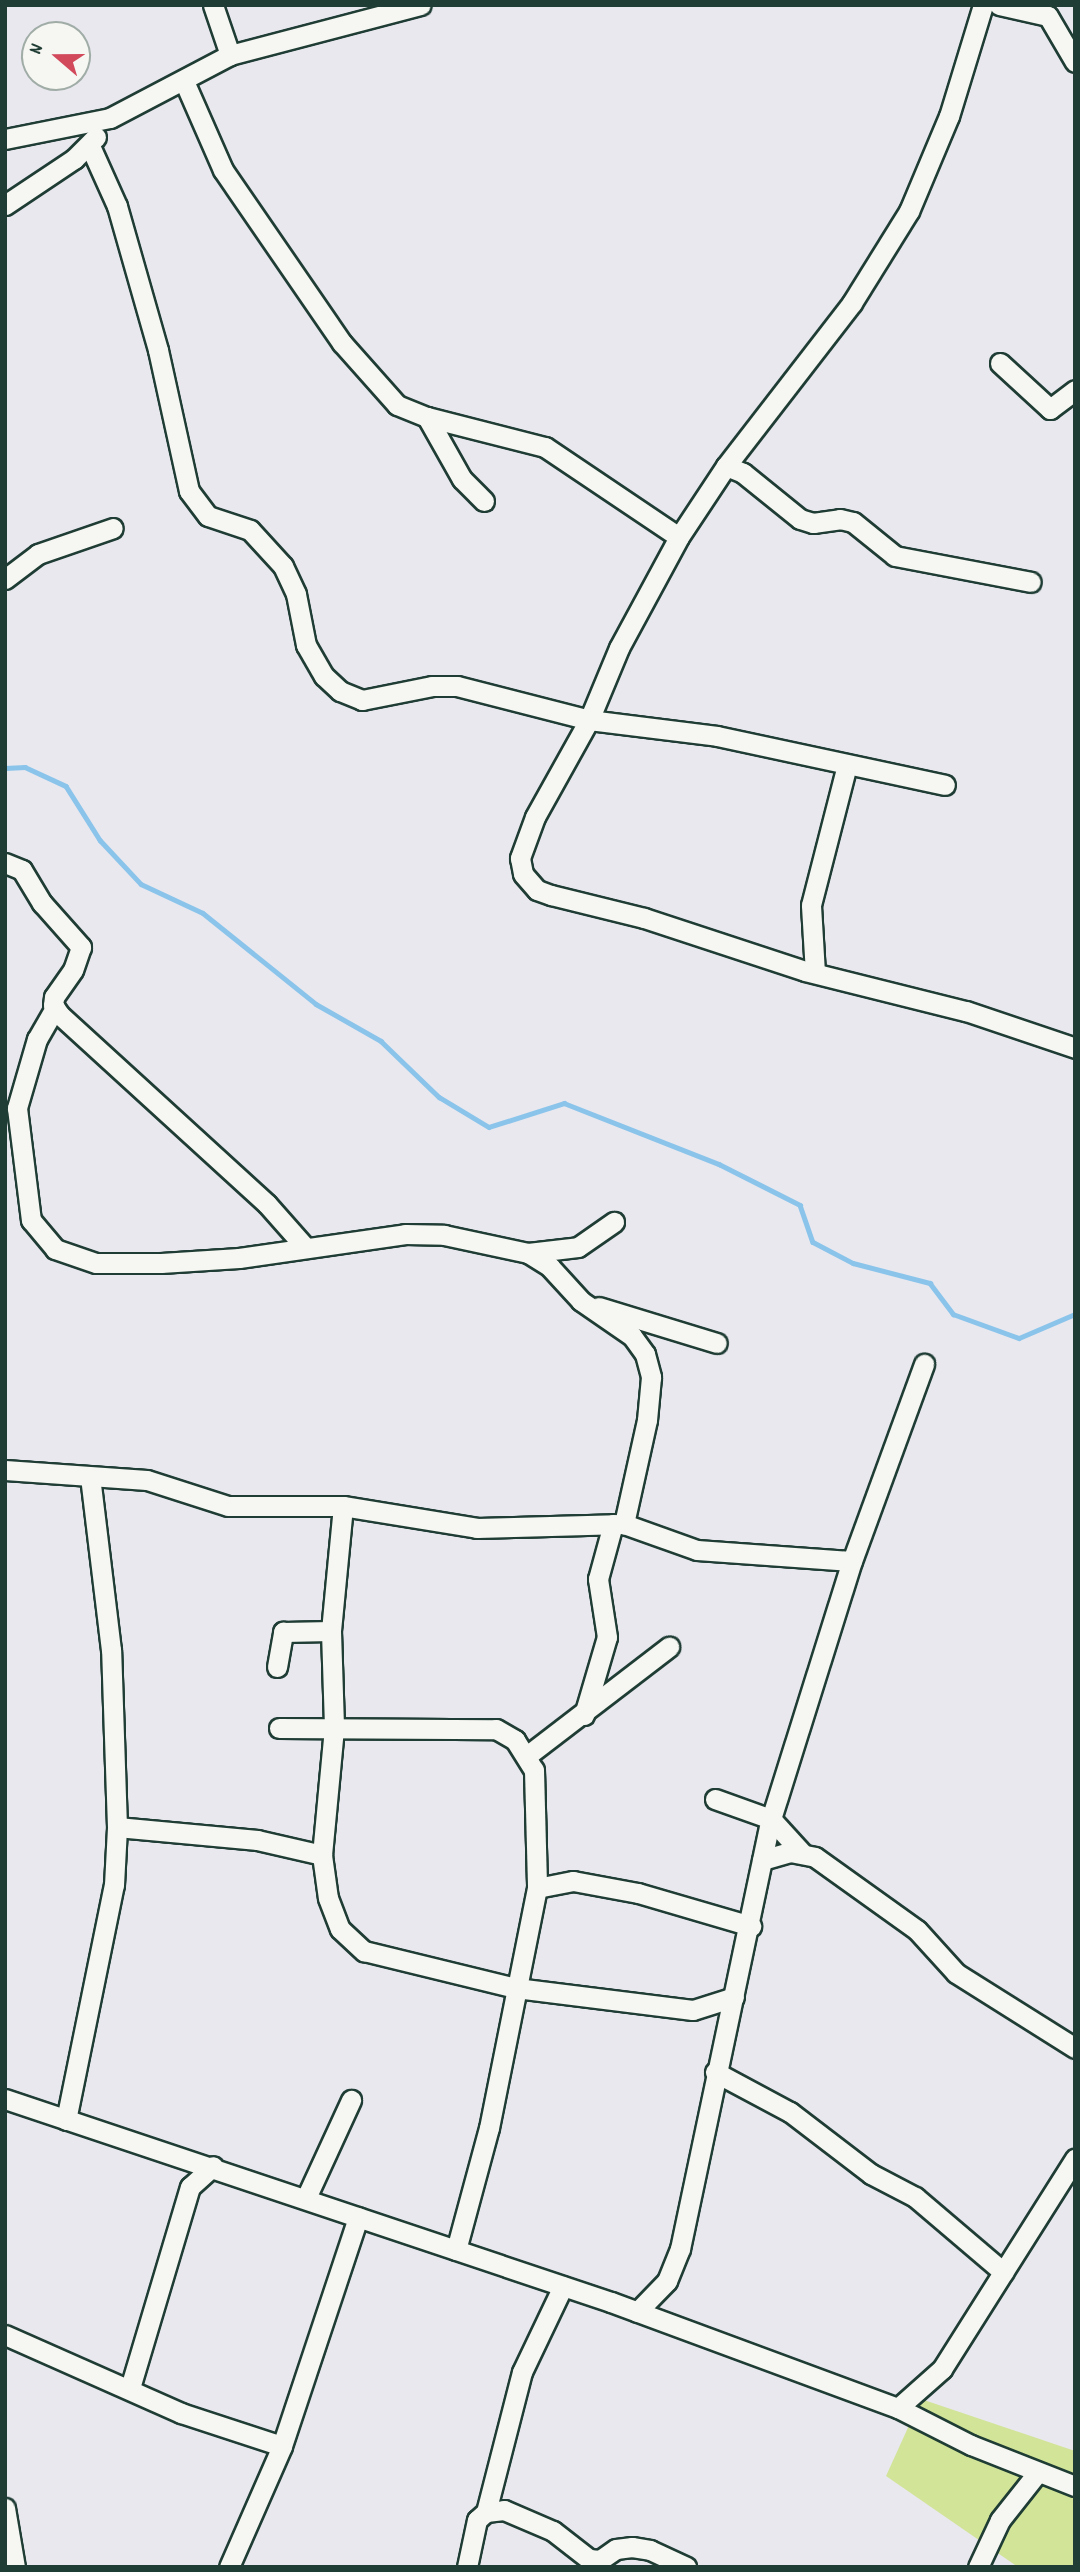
<!DOCTYPE html>
<style>
body{margin:0}
#map{position:relative;width:1080px;height:2572px;overflow:hidden;background:#e9e8ef;font-family:Dekko,sans-serif}
div>[style]{position:absolute}
.green>*{inset:0;background:#d2e498}
.stream>*{height:4.5px;margin:-2.25px;padding:0 2.25px;transform-origin:2.25px;border-radius:2.25px;background:#8bc4ea}
.roads{filter:drop-shadow(2px 0 #1f3d34) drop-shadow(-2px 0 #1f3d34) drop-shadow(0 2px #1f3d34) drop-shadow(0 -2px #1f3d34)}
.minor>*{height:19px;margin:-9.5px;padding:0 9.5px;transform-origin:9.5px;border-radius:9.5px;background:#f6f6f2}
span{translate:-50% -50%;white-space:nowrap;text-align:center;line-height:1.15;-webkit-text-stroke:7px #f6f6f2;paint-order:stroke}
.frame{position:absolute;inset:0;border:7px solid #1f3d34;pointer-events:none}
.north{position:absolute;left:21px;top:21px;width:70px;height:70px;box-sizing:border-box;background:#f6f6f2;border:2px solid #a0aca6;border-radius:50%;rotate:290deg;font-size:19px;font-weight:700;line-height:28px;text-align:center;color:#1f3d34}
.north::after{content:'';display:block;margin:auto;width:24px;height:32px;background:#d1495b;clip-path:polygon(50% 0,100% 100%,50% 72%,0 100%)}
</style>
<div id="map">
<div class="green">
<i style="clip-path:polygon(921px 2399px,1075px 2451px,1075px 2567px,1018px 2567px,886px 2476px)"></i>
</div>
<div class="stream">
<i style="left:5px;top:768px;width:20px;rotate:-3deg"></i>
<i style="left:25px;top:767px;width:45px;rotate:24.9deg"></i>
<i style="left:66px;top:786px;width:64px;rotate:57.8deg"></i>
<i style="left:100px;top:840px;width:60px;rotate:47deg"></i>
<i style="left:141px;top:884px;width:68px;rotate:25.1deg"></i>
<i style="left:203px;top:913px;width:145px;rotate:38.8deg"></i>
<i style="left:316px;top:1004px;width:75px;rotate:29.6deg"></i>
<i style="left:381px;top:1041px;width:81px;rotate:44deg"></i>
<i style="left:439px;top:1097px;width:58px;rotate:31deg"></i>
<i style="left:489px;top:1127px;width:79px;rotate:-17.7deg"></i>
<i style="left:564px;top:1103px;width:167px;rotate:21.5deg"></i>
<i style="left:719px;top:1164px;width:91px;rotate:26.8deg"></i>
<i style="left:800px;top:1205px;width:39px;rotate:71deg"></i>
<i style="left:813px;top:1242px;width:45px;rotate:27.7deg"></i>
<i style="left:853px;top:1263px;width:80px;rotate:14.6deg"></i>
<i style="left:930px;top:1283px;width:39px;rotate:53deg"></i>
<i style="left:953px;top:1314px;width:70px;rotate:20deg"></i>
<i style="left:1019px;top:1338px;width:61px;rotate:-23.2deg"></i>
</div>
<div class="roads">
<div class="minor">
<i style="left:213px;top:5px;width:53px;rotate:71.2deg"></i>
<i style="left:983px;top:5px;width:116px;rotate:107deg"></i>
<i style="left:949px;top:116px;width:103px;rotate:112.8deg"></i>
<i style="left:909px;top:211px;width:108px;rotate:121.8deg"></i>
<i style="left:852px;top:303px;width:206px;rotate:127.7deg"></i>
<i style="left:726px;top:466px;width:85px;rotate:123.5deg"></i>
<i style="left:679px;top:537px;width:126px;rotate:118.4deg"></i>
<i style="left:619px;top:648px;width:78px;rotate:112.6deg"></i>
<i style="left:589px;top:720px;width:111px;rotate:119.1deg"></i>
<i style="left:535px;top:817px;width:44px;rotate:110.1deg"></i>
<i style="left:520px;top:858px;width:16px;rotate:79deg"></i>
<i style="left:523px;top:874px;width:21px;rotate:49deg"></i>
<i style="left:537px;top:890px;width:15px;rotate:20deg"></i>
<i style="left:551px;top:895px;width:96px;rotate:13.9deg"></i>
<i style="left:644px;top:918px;width:169px;rotate:18.2deg"></i>
<i style="left:805px;top:971px;width:166px;rotate:14deg"></i>
<i style="left:966px;top:1011px;width:115px;rotate:18.7deg"></i>
<i style="left:999px;top:5px;width:50px;rotate:12.7deg"></i>
<i style="left:1048px;top:16px;width:53px;rotate:59.6deg"></i>
<i style="left:184px;top:81px;width:97px;rotate:66.3deg"></i>
<i style="left:223px;top:170px;width:210px;rotate:55.5deg"></i>
<i style="left:342px;top:343px;width:83px;rotate:48.4deg"></i>
<i style="left:397px;top:405px;width:32px;rotate:22deg"></i>
<i style="left:427px;top:417px;width:122px;rotate:14.3deg"></i>
<i style="left:545px;top:447px;width:161px;rotate:33.9deg"></i>
<i style="left:5px;top:139px;width:107px;rotate:-11.3deg"></i>
<i style="left:110px;top:118px;width:136px;rotate:-27.7deg"></i>
<i style="left:230px;top:55px;width:197px;rotate:-14.7deg"></i>
<i style="left:90px;top:146px;width:66px;rotate:65.8deg"></i>
<i style="left:117px;top:206px;width:150px;rotate:74.1deg"></i>
<i style="left:158px;top:350px;width:144px;rotate:77.6deg"></i>
<i style="left:189px;top:491px;width:31px;rotate:53deg"></i>
<i style="left:208px;top:516px;width:44px;rotate:18.4deg"></i>
<i style="left:250px;top:530px;width:49px;rotate:47.5deg"></i>
<i style="left:283px;top:566px;width:31px;rotate:65deg"></i>
<i style="left:296px;top:594px;width:52px;rotate:78.9deg"></i>
<i style="left:306px;top:645px;width:36px;rotate:60deg"></i>
<i style="left:324px;top:676px;width:22px;rotate:43deg"></i>
<i style="left:340px;top:691px;width:24px;rotate:22deg"></i>
<i style="left:362px;top:700px;width:71px;rotate:-11.3deg"></i>
<i style="left:432px;top:686px;width:25px"></i>
<i style="left:457px;top:686px;width:136px;rotate:14.4deg"></i>
<i style="left:589px;top:720px;width:129px;rotate:7.1deg"></i>
<i style="left:717px;top:736px;width:233px;rotate:12.1deg"></i>
<i style="left:5px;top:205px;width:83px;rotate:-33.7deg"></i>
<i style="left:74px;top:159px;width:31px;rotate:-45deg"></i>
<i style="left:1000px;top:363px;width:68px;rotate:42.6deg"></i>
<i style="left:1050px;top:409px;width:31px;rotate:-37deg"></i>
<i style="left:427px;top:417px;width:71px;rotate:60.6deg"></i>
<i style="left:462px;top:479px;width:31px;rotate:45deg"></i>
<i style="left:726px;top:466px;width:18px;rotate:22deg"></i>
<i style="left:743px;top:473px;width:73px;rotate:38.9deg"></i>
<i style="left:800px;top:519px;width:14px;rotate:17deg"></i>
<i style="left:813px;top:523px;width:27px;rotate:-8deg"></i>
<i style="left:840px;top:519px;width:13px;rotate:13deg"></i>
<i style="left:853px;top:522px;width:54px;rotate:39deg"></i>
<i style="left:895px;top:556px;width:138px;rotate:10.8deg"></i>
<i style="left:5px;top:579px;width:41px;rotate:-37.1deg"></i>
<i style="left:38px;top:554px;width:79px;rotate:-19.1deg"></i>
<i style="left:5px;top:863px;width:18px;rotate:22deg"></i>
<i style="left:22px;top:870px;width:39px;rotate:59deg"></i>
<i style="left:42px;top:903px;width:59px;rotate:48.4deg"></i>
<i style="left:81px;top:947px;width:24px;rotate:109deg"></i>
<i style="left:73px;top:970px;width:33px;rotate:125deg"></i>
<i style="left:54px;top:997px;width:8px;rotate:97deg"></i>
<i style="left:53px;top:1005px;width:12px;rotate:55deg"></i>
<i style="left:60px;top:1015px;width:280px;rotate:42.4deg"></i>
<i style="left:267px;top:1204px;width:57px;rotate:48.5deg"></i>
<i style="left:815px;top:973px;width:68px;rotate:-93.4deg"></i>
<i style="left:811px;top:905px;width:145px;rotate:-75.6deg"></i>
<i style="left:55px;top:1008px;width:36px;rotate:120deg"></i>
<i style="left:37px;top:1039px;width:72px;rotate:106.2deg"></i>
<i style="left:17px;top:1108px;width:113px;rotate:82.9deg"></i>
<i style="left:31px;top:1220px;width:38px;rotate:50deg"></i>
<i style="left:55px;top:1249px;width:43px;rotate:18.9deg"></i>
<i style="left:96px;top:1263px;width:65px"></i>
<i style="left:161px;top:1263px;width:78px;rotate:-3.7deg"></i>
<i style="left:239px;top:1258px;width:168px;rotate:-8.2deg"></i>
<i style="left:405px;top:1234px;width:39px;rotate:1deg"></i>
<i style="left:444px;top:1235px;width:86px;rotate:12.1deg"></i>
<i style="left:528px;top:1253px;width:26px;rotate:32deg"></i>
<i style="left:550px;top:1267px;width:46px;rotate:47.6deg"></i>
<i style="left:581px;top:1301px;width:62px;rotate:34.5deg"></i>
<i style="left:632px;top:1336px;width:22px;rotate:54deg"></i>
<i style="left:645px;top:1354px;width:24px;rotate:75deg"></i>
<i style="left:651px;top:1377px;width:43px;rotate:95.3deg"></i>
<i style="left:647px;top:1420px;width:107px;rotate:102.5deg"></i>
<i style="left:528px;top:1253px;width:50px;rotate:-6.8deg"></i>
<i style="left:578px;top:1247px;width:44px;rotate:-34.8deg"></i>
<i style="left:599px;top:1307px;width:123px;rotate:17deg"></i>
<i style="left:5px;top:1470px;width:142px;rotate:4deg"></i>
<i style="left:147px;top:1480px;width:85px;rotate:17.8deg"></i>
<i style="left:228px;top:1506px;width:115px"></i>
<i style="left:343px;top:1506px;width:136px;rotate:9.3deg"></i>
<i style="left:477px;top:1528px;width:147px;rotate:-1.6deg"></i>
<i style="left:624px;top:1524px;width:77px;rotate:19.6deg"></i>
<i style="left:697px;top:1550px;width:155px;rotate:4.1deg"></i>
<i style="left:343px;top:1506px;width:126px;rotate:95.5deg"></i>
<i style="left:331px;top:1631px;width:97px;rotate:88.2deg"></i>
<i style="left:334px;top:1728px;width:128px;rotate:95.4deg"></i>
<i style="left:322px;top:1855px;width:43px;rotate:82.1deg"></i>
<i style="left:328px;top:1898px;width:33px;rotate:69deg"></i>
<i style="left:340px;top:1929px;width:33px;rotate:43deg"></i>
<i style="left:364px;top:1951px;width:156px;rotate:13.7deg"></i>
<i style="left:516px;top:1988px;width:178px;rotate:7.1deg"></i>
<i style="left:693px;top:2010px;width:43px;rotate:-17.6deg"></i>
<i style="left:277px;top:1667px;width:36px;rotate:-80deg"></i>
<i style="left:283px;top:1632px;width:48px;rotate:-1.2deg"></i>
<i style="left:584px;top:1715px;width:81px;rotate:-73.6deg"></i>
<i style="left:607px;top:1637px;width:59px;rotate:-98.8deg"></i>
<i style="left:598px;top:1579px;width:57px;rotate:-74.7deg"></i>
<i style="left:279px;top:1728px;width:217px;rotate:0.3deg"></i>
<i style="left:496px;top:1729px;width:22px;rotate:30deg"></i>
<i style="left:515px;top:1740px;width:36px;rotate:58deg"></i>
<i style="left:534px;top:1770px;width:118px;rotate:88.5deg"></i>
<i style="left:528px;top:1755px;width:178px;rotate:-37.5deg"></i>
<i style="left:715px;top:1799px;width:59px;rotate:19.7deg"></i>
<i style="left:771px;top:1819px;width:46px;rotate:47.6deg"></i>
<i style="left:117px;top:1827px;width:141px;rotate:5.3deg"></i>
<i style="left:257px;top:1840px;width:67px;rotate:13deg"></i>
<i style="left:762px;top:1860px;width:29px;rotate:-16deg"></i>
<i style="left:790px;top:1852px;width:25px;rotate:11deg"></i>
<i style="left:815px;top:1857px;width:125px;rotate:35.6deg"></i>
<i style="left:917px;top:1930px;width:58px;rotate:47.8deg"></i>
<i style="left:956px;top:1973px;width:141px;rotate:32.2deg"></i>
<i style="left:715px;top:2072px;width:85px;rotate:28.1deg"></i>
<i style="left:790px;top:2112px;width:102px;rotate:37.4deg"></i>
<i style="left:871px;top:2174px;width:50px;rotate:27.6deg"></i>
<i style="left:915px;top:2197px;width:116px;rotate:40.4deg"></i>
<i style="left:5px;top:2099px;width:639px;rotate:18.52deg"></i>
<i style="left:611px;top:2302px;width:306px;rotate:20.3deg"></i>
<i style="left:898px;top:2408px;width:82px;rotate:26.9deg"></i>
<i style="left:971px;top:2445px;width:112px;rotate:21.5deg"></i>
<i style="left:66px;top:2120px;width:240px;rotate:-78.5deg"></i>
<i style="left:114px;top:1885px;width:58px;rotate:-87deg"></i>
<i style="left:117px;top:1827px;width:177px;rotate:-91.9deg"></i>
<i style="left:111px;top:1650px;width:174px;rotate:-96.9deg"></i>
<i style="left:306px;top:2198px;width:108px;rotate:-65.3deg"></i>
<i style="left:456px;top:2250px;width:126px;rotate:-74.9deg"></i>
<i style="left:489px;top:2128px;width:245px;rotate:-78.7deg"></i>
<i style="left:537px;top:1888px;width:37px;rotate:-11deg"></i>
<i style="left:573px;top:1881px;width:66px;rotate:10.5deg"></i>
<i style="left:638px;top:1893px;width:118px;rotate:16.3deg"></i>
<i style="left:637px;top:2312px;width:43px;rotate:-45.9deg"></i>
<i style="left:667px;top:2281px;width:35px;rotate:-68deg"></i>
<i style="left:680px;top:2249px;width:440px;rotate:-78.1deg"></i>
<i style="left:771px;top:1819px;width:270px;rotate:-72.6deg"></i>
<i style="left:852px;top:1561px;width:210px;rotate:-69.9deg"></i>
<i style="left:5px;top:2335px;width:193px;rotate:23.9deg"></i>
<i style="left:181px;top:2413px;width:106px;rotate:18.1deg"></i>
<i style="left:130px;top:2388px;width:210px;rotate:-73.4deg"></i>
<i style="left:190px;top:2187px;width:31px;rotate:-42deg"></i>
<i style="left:898px;top:2408px;width:59px;rotate:-41.6deg"></i>
<i style="left:942px;top:2369px;width:249px;rotate:-57.7deg"></i>
<i style="left:5px;top:2508px;width:60px;rotate:80.4deg"></i>
<i style="left:486px;top:2512px;width:145px;rotate:-75.6deg"></i>
<i style="left:522px;top:2372px;width:95px;rotate:-64.5deg"></i>
<i style="left:229px;top:2567px;width:132px;rotate:-66.3deg"></i>
<i style="left:282px;top:2446px;width:241px;rotate:-71.6deg"></i>
<i style="left:467px;top:2567px;width:48px;rotate:-78deg"></i>
<i style="left:477px;top:2520px;width:12px;rotate:-42deg"></i>
<i style="left:486px;top:2512px;width:18px;rotate:-6deg"></i>
<i style="left:504px;top:2510px;width:53px;rotate:23.2deg"></i>
<i style="left:553px;top:2531px;width:46px;rotate:37.9deg"></i>
<i style="left:589px;top:2559px;width:11px;rotate:5deg"></i>
<i style="left:600px;top:2560px;width:19px;rotate:-35deg"></i>
<i style="left:616px;top:2549px;width:16px;rotate:-7deg"></i>
<i style="left:632px;top:2547px;width:18px;rotate:9deg"></i>
<i style="left:650px;top:2550px;width:40px;rotate:25deg"></i>
<i style="left:978px;top:2567px;width:52px;rotate:-64.9deg"></i>
<i style="left:1000px;top:2520px;width:61px;rotate:-51.6deg"></i>
</div>
</div>
<div class="frame"></div>
<div class="north">N</div>
</div>
